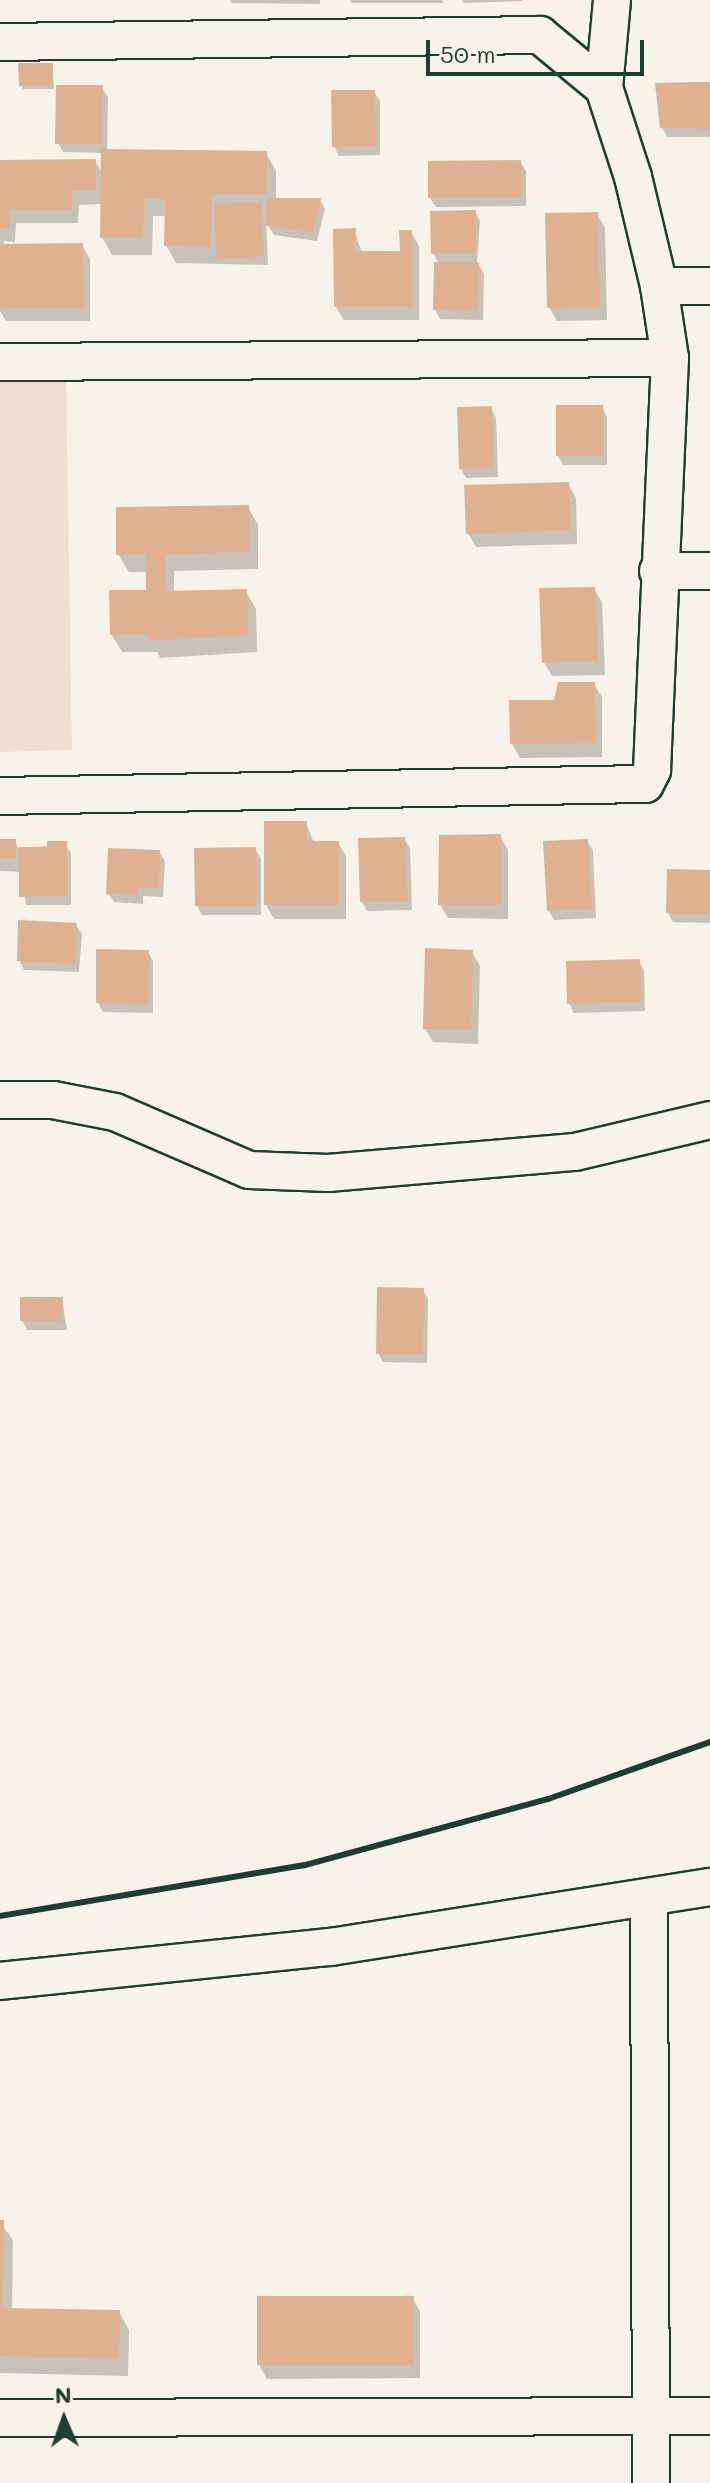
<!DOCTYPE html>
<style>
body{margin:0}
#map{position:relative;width:710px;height:2483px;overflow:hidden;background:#f7f3e8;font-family:Mali,sans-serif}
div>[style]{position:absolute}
.built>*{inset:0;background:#f0dfce}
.shadow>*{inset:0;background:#0003}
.building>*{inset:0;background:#e0b191}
.roads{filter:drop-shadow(2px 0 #1f3d34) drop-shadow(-2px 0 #1f3d34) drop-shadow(0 2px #1f3d34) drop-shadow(0 -2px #1f3d34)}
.minor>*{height:36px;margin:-18px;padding:0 18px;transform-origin:18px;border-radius:18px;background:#f7f3e8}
.rail>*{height:6px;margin:-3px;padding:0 3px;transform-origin:3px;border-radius:3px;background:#1f3d34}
span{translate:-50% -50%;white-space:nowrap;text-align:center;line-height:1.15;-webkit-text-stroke:6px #f7f3e8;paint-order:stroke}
.north{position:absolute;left:24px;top:2379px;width:80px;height:80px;-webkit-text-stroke:6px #f7f3e8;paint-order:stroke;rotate:358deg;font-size:22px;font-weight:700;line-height:32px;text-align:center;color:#1f3d34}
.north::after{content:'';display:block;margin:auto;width:28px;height:36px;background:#1f3d34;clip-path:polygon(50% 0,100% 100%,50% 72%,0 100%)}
.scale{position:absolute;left:426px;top:40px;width:218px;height:36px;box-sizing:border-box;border:4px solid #1f3d34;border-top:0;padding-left:10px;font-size:24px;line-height:28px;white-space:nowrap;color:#1f3d34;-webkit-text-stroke:6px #f7f3e8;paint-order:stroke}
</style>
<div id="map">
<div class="built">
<i style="clip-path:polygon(66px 381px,72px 750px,0 752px,0 382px)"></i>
</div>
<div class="shadow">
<i style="clip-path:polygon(230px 0,320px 0,320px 4px,232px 3px)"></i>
<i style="clip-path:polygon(350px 0,442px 0,443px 3px,352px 3px)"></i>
<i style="clip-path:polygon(462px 0,522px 0,522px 1px,464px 3px)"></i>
<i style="clip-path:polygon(52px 65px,54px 89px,23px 89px,21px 85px)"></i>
<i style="clip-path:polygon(710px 84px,710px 137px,667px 137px,662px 127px)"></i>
<i style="clip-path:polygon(102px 88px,108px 97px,107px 151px,266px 153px,276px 171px,276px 200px,320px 200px,325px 209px,317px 241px,274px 235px,266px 222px,268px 265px,176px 263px,166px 245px,167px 216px,153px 216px,152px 255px,112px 255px,102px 237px,102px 204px,79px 205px,78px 223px,16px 223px,15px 242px,4px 241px,3px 246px,82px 245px,90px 259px,90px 321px,6px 321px,0 311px,0 162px,95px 161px,103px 174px,103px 153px,63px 152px,58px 143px)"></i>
<i style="clip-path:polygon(374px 92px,380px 101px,380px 155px,339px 156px,334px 146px)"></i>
<i style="clip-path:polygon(520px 162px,526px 171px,526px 206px,436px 207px,430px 198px)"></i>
<i style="clip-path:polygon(475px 212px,480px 221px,477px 262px,484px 274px,483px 320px,440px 319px,435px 310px,439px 264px,433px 253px)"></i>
<i style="clip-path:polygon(597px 214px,605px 228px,607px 320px,557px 321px,549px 307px)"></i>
<i style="clip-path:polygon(354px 230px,362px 253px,402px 253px,411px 232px,419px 246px,419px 320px,344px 320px,336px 307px)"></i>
<i style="clip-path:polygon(602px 407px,607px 417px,607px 465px,563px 465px,558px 456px)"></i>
<i style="clip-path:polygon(491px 408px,496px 418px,498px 477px,466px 478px,461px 469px)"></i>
<i style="clip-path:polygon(568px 484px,576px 498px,577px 544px,476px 547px,468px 533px)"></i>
<i style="clip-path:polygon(248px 507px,258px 525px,258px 569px,174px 571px,174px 593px,246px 592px,256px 609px,257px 652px,160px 658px,157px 652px,122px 652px,112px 635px,148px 592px,148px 572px,129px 572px,118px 554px)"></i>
<i style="clip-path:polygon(594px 589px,602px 602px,605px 675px,552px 676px,544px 662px)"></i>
<i style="clip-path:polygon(594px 684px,602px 697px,602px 757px,520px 758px,512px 744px,555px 702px)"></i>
<i style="clip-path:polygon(306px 823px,314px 843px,338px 843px,346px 856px,346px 919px,274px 919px,266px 905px)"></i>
<i style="clip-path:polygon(500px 836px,508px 850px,508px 919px,448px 918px,440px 905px)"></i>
<i style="clip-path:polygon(404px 839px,410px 848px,412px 910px,367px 911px,362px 902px)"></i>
<i style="clip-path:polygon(0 841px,14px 841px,19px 849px,65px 844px,71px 853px,71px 905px,26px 905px,21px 872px,0 871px)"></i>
<i style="clip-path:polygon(587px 841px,593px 850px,596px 918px,554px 920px,549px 911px)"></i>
<i style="clip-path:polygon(255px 849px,261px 858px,261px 915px,202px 915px,197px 906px)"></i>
<i style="clip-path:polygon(159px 852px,165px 861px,163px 897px,143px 896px,143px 904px,114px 902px,108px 893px)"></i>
<i style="clip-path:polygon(710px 872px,710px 923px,673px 922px,668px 913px)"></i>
<i style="clip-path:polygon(76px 925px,82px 934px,79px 972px,24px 970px,19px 960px)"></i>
<i style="clip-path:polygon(148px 952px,153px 961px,153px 1013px,103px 1012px,98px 1003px)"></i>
<i style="clip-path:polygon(472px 952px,480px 966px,478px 1044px,433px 1042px,425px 1028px)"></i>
<i style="clip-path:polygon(639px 961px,644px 971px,645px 1011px,574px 1013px,569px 1003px)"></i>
<i style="clip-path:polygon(423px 1290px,428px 1299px,427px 1363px,383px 1362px,378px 1353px)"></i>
<i style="clip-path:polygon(62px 1299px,67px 1330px,27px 1330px,22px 1320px)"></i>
<i style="clip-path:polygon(0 2222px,13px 2240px,12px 2310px,119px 2312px,129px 2330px,128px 2376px,0 2373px)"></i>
<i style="clip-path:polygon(412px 2298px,420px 2311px,420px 2378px,267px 2379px,259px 2365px)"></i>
</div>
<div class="building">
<i style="clip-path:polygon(18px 63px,53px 63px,53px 86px,19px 86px)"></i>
<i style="clip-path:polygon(696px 82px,710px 82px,710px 129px,660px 128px,655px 83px)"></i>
<i style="clip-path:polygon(56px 85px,103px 85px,103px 144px,55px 144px)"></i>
<i style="clip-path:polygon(331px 90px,375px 90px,376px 146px,332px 147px)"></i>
<i style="clip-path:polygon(101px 149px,267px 151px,267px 195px,212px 194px,211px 247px,164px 246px,165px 199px,144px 199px,143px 238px,100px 238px)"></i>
<i style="clip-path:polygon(96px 159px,96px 191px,72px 191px,72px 210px,9px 209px,9px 228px,0 228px,0 160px)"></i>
<i style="clip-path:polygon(521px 160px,522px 197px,428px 198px,428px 161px)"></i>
<i style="clip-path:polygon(267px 198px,321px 198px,313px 233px,266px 226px)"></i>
<i style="clip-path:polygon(261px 202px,264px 256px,217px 259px,214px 204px)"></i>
<i style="clip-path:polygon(476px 210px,476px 253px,431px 254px,430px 211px)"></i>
<i style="clip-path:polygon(598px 212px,600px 307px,547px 308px,545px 213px)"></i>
<i style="clip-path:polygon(356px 228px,355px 251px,400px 251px,399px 230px,412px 230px,412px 306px,334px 307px,333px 229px)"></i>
<i style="clip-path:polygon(83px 243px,84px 308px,0 308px,0 244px)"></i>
<i style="clip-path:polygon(434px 262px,479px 263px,478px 311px,433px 310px)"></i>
<i style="clip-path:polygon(556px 405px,603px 405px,603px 456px,556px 456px)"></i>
<i style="clip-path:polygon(492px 406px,494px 468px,459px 469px,457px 407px)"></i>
<i style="clip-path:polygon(569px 482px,571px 530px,466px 534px,464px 485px)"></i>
<i style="clip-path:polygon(249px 505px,249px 552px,165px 554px,166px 591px,247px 589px,248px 635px,148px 641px,148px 634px,110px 635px,109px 590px,146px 590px,146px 554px,116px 555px,116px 507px)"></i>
<i style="clip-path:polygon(595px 587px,598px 661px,542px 663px,539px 588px)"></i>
<i style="clip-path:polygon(558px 682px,595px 682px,596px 743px,510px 744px,509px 700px,554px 700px)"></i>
<i style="clip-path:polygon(264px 821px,307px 821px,307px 841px,339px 841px,339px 905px,264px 905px)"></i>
<i style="clip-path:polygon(501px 834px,501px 905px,438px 905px,439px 835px)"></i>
<i style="clip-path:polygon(405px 837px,408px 901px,360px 902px,358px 838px)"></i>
<i style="clip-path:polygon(0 839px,16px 839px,16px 859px,0 858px)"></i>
<i style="clip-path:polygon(588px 839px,592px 909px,547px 911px,543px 841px)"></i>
<i style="clip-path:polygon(47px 841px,67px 841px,67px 896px,19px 897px,19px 847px,47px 847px)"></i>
<i style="clip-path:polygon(256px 847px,257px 906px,195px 906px,194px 848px)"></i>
<i style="clip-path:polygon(108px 848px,160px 850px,159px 888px,139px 888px,138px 895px,106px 894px)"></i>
<i style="clip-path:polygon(667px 869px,710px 870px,710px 914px,666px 913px)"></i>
<i style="clip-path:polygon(18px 920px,77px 923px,75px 964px,17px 961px)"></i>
<i style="clip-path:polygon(425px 948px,473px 950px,471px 1030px,423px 1029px)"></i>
<i style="clip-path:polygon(96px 949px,149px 950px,148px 1004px,96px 1003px)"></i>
<i style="clip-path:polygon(640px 959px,641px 1002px,567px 1004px,566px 961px)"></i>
<i style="clip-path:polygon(377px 1287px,424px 1288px,423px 1354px,376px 1354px)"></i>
<i style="clip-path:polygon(20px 1297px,63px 1297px,62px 1321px,20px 1321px)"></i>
<i style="clip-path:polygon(0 2220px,4px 2220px,3px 2308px,120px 2310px,119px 2359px,0 2356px)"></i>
<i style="clip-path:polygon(257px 2296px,414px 2296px,414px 2365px,257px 2365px)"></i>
</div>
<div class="roads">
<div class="minor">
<i style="left:0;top:42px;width:540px;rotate:-0.74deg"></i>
<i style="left:540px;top:35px;width:83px;rotate:39.6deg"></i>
<i style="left:659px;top:286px;width:51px"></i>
<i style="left:0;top:362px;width:670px;rotate:-0.34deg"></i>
<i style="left:658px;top:571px;width:52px"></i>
<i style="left:0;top:796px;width:645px;rotate:-1.07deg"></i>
<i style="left:645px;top:784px;width:16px;rotate:-63deg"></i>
<i style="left:652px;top:770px;width:412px;rotate:-87.5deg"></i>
<i style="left:670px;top:358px;width:73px;rotate:-98.7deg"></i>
<i style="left:659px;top:286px;width:112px;rotate:-103.4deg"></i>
<i style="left:633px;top:177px;width:94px;rotate:-108deg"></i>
<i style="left:604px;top:88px;width:88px;rotate:-84.8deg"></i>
<i style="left:0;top:1100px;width:53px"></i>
<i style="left:53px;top:1100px;width:63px;rotate:11deg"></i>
<i style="left:115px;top:1112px;width:146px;rotate:23.4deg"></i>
<i style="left:249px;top:1170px;width:79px;rotate:2.2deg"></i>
<i style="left:328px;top:1173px;width:248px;rotate:-4.9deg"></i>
<i style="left:575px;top:1152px;width:139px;rotate:-13.3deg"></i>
<i style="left:649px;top:1897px;width:586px;rotate:89.8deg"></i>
<i style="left:0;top:1981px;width:333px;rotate:-5.9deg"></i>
<i style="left:331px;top:1947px;width:384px;rotate:-9deg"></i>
<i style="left:0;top:2418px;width:710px;rotate:-0.16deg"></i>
</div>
</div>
<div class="rail">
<i style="left:0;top:1916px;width:309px;rotate:-9.5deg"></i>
<i style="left:305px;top:1865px;width:252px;rotate:-15.2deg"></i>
<i style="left:548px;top:1799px;width:172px;rotate:-19.4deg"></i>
</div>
<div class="north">N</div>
<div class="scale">50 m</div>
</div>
